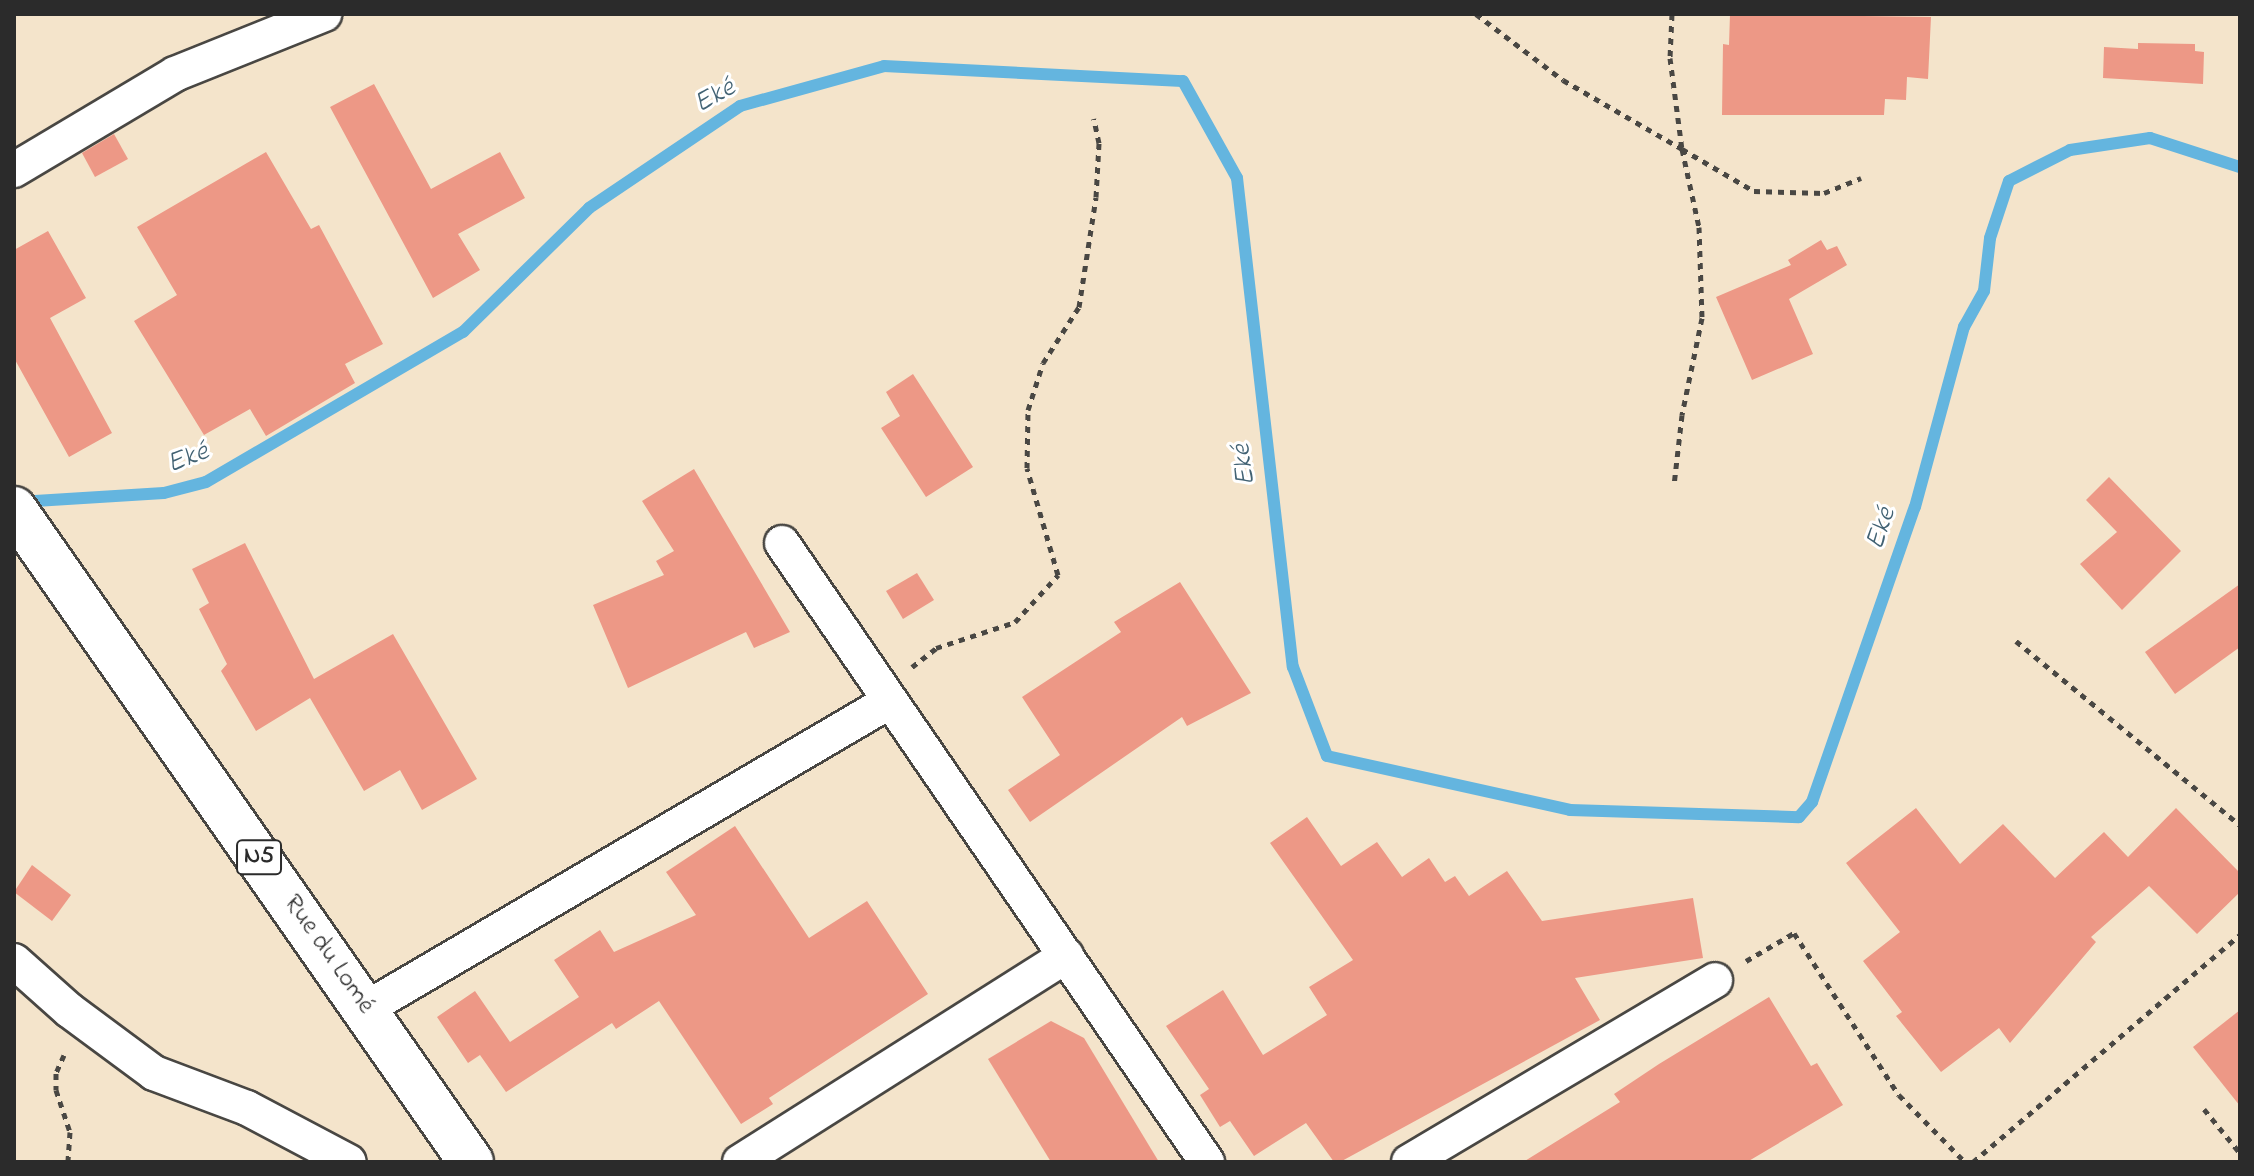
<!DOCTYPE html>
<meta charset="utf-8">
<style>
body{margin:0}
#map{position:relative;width:2254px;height:1176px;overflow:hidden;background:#f4e4cb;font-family:"Indie Flower",sans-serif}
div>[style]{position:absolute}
.stream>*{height:12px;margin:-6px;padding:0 6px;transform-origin:6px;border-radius:6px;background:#64b5df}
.building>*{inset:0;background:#ed9886}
.path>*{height:5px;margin-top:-2.5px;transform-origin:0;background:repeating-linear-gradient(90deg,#494743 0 6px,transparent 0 12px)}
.roads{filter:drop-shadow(2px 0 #494743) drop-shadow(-2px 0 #494743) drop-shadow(0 2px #494743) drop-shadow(0 -2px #494743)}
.minor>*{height:34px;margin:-17px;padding:0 17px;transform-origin:17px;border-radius:17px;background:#fff}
.primary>*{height:44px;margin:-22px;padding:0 22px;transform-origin:22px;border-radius:22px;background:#fff}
span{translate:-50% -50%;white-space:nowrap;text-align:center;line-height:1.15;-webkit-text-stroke:6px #fff;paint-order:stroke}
.shield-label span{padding:2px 6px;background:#fff;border:2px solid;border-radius:6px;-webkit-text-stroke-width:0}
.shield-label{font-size:24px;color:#2b2b2b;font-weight:700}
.street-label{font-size:26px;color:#2b2b2b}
.water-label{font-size:28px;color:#426273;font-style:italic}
.frame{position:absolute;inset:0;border:16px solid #2b2b2b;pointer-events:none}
</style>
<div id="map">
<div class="stream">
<i style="left:19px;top:502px;width:145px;rotate:-3.6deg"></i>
<i style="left:164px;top:493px;width:43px;rotate:-14.7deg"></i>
<i style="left:206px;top:482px;width:298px;rotate:-30.3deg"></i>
<i style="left:463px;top:332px;width:177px;rotate:-44.5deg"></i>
<i style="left:589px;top:208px;width:182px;rotate:-34deg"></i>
<i style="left:740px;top:106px;width:149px;rotate:-15.5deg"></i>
<i style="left:884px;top:66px;width:299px;rotate:2.9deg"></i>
<i style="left:1183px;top:81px;width:111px;rotate:60.9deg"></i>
<i style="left:1237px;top:178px;width:492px;rotate:83.5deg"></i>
<i style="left:1293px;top:667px;width:95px;rotate:69.1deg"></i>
<i style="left:1327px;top:756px;width:249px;rotate:12.5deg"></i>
<i style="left:1570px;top:810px;width:229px;rotate:1.8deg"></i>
<i style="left:1799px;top:817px;width:20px;rotate:-49deg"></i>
<i style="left:1812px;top:802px;width:312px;rotate:-70.8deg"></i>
<i style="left:1915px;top:507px;width:187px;rotate:-74.8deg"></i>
<i style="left:1964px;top:327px;width:41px;rotate:-60.9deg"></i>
<i style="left:1984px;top:291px;width:53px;rotate:-83.5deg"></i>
<i style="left:1990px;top:238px;width:60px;rotate:-71.6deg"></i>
<i style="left:2009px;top:181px;width:68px;rotate:-26.9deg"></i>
<i style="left:2070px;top:150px;width:81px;rotate:-8.5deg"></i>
<i style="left:2150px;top:138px;width:95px;rotate:17.9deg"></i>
</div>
<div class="building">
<i style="clip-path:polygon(1730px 14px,1931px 17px,1928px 79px,1907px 77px,1906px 100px,1885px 99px,1884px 115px,1722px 115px,1723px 44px,1729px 45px)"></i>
<i style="clip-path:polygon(2138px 43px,2195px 44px,2195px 51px,2204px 52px,2203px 84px,2103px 78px,2104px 47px,2138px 49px)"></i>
<i style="clip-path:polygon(374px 84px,431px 189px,500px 152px,525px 198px,458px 234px,480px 270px,433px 298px,330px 107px)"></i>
<i style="clip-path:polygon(114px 134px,128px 159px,95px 177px,82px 153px)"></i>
<i style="clip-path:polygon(266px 152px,311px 229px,319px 225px,383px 344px,345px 364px,355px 383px,266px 436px,250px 409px,204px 435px,134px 321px,177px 295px,137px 227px)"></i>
<i style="clip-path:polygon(48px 231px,86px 298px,50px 318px,112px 433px,69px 457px,14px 358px,14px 250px)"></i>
<i style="clip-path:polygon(1821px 240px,1827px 250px,1837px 246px,1847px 265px,1789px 299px,1813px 354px,1752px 380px,1716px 297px,1791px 265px,1788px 260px)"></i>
<i style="clip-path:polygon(913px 374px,973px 467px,926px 497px,881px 428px,900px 416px,886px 392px)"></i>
<i style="clip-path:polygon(694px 469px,790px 632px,754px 648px,746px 632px,628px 688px,593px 605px,664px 575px,656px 561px,674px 551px,642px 501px)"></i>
<i style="clip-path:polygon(2109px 477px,2181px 551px,2122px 610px,2080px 564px,2117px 532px,2086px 500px)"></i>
<i style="clip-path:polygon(245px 543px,314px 679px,393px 634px,477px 779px,422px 810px,400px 770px,364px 791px,310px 698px,256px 731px,221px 671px,227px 664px,199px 609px,209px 603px,192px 569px)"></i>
<i style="clip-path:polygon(917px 573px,934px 600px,903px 619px,886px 591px)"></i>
<i style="clip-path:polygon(1180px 582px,1251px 693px,1187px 726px,1182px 717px,1030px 822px,1008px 790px,1060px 755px,1022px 697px,1121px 632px,1114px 622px)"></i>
<i style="clip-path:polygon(2240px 584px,2240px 647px,2175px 694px,2145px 652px)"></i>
<i style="clip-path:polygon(1916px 808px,1960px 864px,2003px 824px,2055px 878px,2104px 832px,2128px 857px,2176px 808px,2240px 873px,2240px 892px,2197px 934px,2149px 886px,2091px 937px,2096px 942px,2010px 1043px,1999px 1028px,1941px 1072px,1896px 1016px,1902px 1012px,1863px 961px,1900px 932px,1846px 863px)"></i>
<i style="clip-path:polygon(1307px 817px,1341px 866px,1377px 842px,1402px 877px,1429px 858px,1445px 882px,1455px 876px,1469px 896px,1507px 871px,1542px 921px,1693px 898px,1703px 958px,1575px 978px,1600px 1020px,1340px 1162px,1334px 1162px,1306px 1123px,1254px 1156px,1230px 1121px,1220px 1127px,1200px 1095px,1209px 1089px,1166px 1026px,1223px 990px,1263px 1055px,1327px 1015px,1309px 987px,1353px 960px,1270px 843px)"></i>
<i style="clip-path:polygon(735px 826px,809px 938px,867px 901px,928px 994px,769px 1098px,773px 1104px,741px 1124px,659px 1001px,616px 1029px,612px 1023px,506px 1092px,480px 1055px,468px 1063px,437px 1017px,475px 991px,510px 1042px,579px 997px,554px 960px,600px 930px,614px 952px,696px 915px,666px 872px)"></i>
<i style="clip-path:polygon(32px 865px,71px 895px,52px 921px,14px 892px)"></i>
<i style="clip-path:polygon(1769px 997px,1811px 1066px,1817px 1063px,1843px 1105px,1747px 1162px,1523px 1162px,1620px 1102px,1614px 1094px,1659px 1064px)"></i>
<i style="clip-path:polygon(2240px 1010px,2240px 1106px,2193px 1047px)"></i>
<i style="clip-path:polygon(1051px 1021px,1084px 1038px,1159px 1162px,1051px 1162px,988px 1059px)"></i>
</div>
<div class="path">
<i style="left:1476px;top:14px;width:109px;rotate:37.2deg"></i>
<i style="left:1563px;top:80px;width:138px;rotate:30.1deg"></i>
<i style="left:1682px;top:149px;width:80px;rotate:77.7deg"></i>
<i style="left:1699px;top:227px;width:91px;rotate:88.1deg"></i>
<i style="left:1702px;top:318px;width:99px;rotate:101.7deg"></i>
<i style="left:1682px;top:415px;width:70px;rotate:96.5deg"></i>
<i style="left:1672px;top:14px;width:44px;rotate:92.6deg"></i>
<i style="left:1670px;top:58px;width:92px;rotate:82.5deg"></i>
<i style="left:1682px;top:149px;width:83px;rotate:30.3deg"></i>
<i style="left:1754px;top:191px;width:70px;rotate:1.6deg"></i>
<i style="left:1824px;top:193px;width:40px;rotate:-22deg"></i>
<i style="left:2016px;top:641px;width:290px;rotate:39.4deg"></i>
<i style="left:912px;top:667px;width:31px;rotate:-38deg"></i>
<i style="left:936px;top:648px;width:83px;rotate:-18.2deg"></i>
<i style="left:1015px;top:622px;width:64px;rotate:-47.5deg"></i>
<i style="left:1058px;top:575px;width:111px;rotate:-106.2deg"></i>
<i style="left:1027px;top:468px;width:58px;rotate:-89deg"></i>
<i style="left:1028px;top:410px;width:49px;rotate:-72.3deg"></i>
<i style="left:1043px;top:363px;width:67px;rotate:-57.3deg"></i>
<i style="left:1079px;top:307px;width:111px;rotate:-81.2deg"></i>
<i style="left:1096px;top:197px;width:54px;rotate:-86.8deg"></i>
<i style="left:1099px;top:143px;width:25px;rotate:-102deg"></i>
<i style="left:1746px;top:961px;width:56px;rotate:-30.3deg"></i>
<i style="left:1794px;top:933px;width:193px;rotate:57.1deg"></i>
<i style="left:1899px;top:1095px;width:94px;rotate:45.4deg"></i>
<i style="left:64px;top:1055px;width:20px;rotate:114deg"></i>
<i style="left:56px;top:1073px;width:17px;rotate:90deg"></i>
<i style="left:56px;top:1090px;width:44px;rotate:71.6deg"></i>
<i style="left:70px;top:1132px;width:30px;rotate:94deg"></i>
<i style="left:2204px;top:1109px;width:57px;rotate:50.7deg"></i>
<i style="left:1973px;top:1162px;width:350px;rotate:-40.4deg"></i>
</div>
<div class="roads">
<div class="minor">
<i style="left:14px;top:170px;width:187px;rotate:-30.8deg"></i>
<i style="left:175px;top:74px;width:161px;rotate:-21.9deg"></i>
<i style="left:782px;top:543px;width:751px;rotate:55.53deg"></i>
<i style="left:14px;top:961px;width:74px;rotate:41.7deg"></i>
<i style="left:69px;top:1010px;width:106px;rotate:36.5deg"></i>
<i style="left:154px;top:1073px;width:99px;rotate:20.6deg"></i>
<i style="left:247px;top:1108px;width:115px;rotate:27.9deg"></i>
<i style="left:367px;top:1008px;width:606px;rotate:-30.41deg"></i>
<i style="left:740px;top:1162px;width:386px;rotate:-32.3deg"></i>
<i style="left:1409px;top:1162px;width:356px;rotate:-30.7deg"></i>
</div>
<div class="primary">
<i style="left:14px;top:509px;width:797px;rotate:55.01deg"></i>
</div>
</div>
<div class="shield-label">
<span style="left:259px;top:857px">N5</span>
</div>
<div class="street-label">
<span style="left:328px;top:955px;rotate:55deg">Rue du Lomé</span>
</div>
<div class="water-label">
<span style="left:715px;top:97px;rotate:-29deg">Eké</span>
<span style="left:188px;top:459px;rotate:-21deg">Eké</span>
<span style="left:1245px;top:465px;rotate:-97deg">Eké</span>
<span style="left:1882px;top:529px;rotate:-71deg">Eké</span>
</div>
<div class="frame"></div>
</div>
